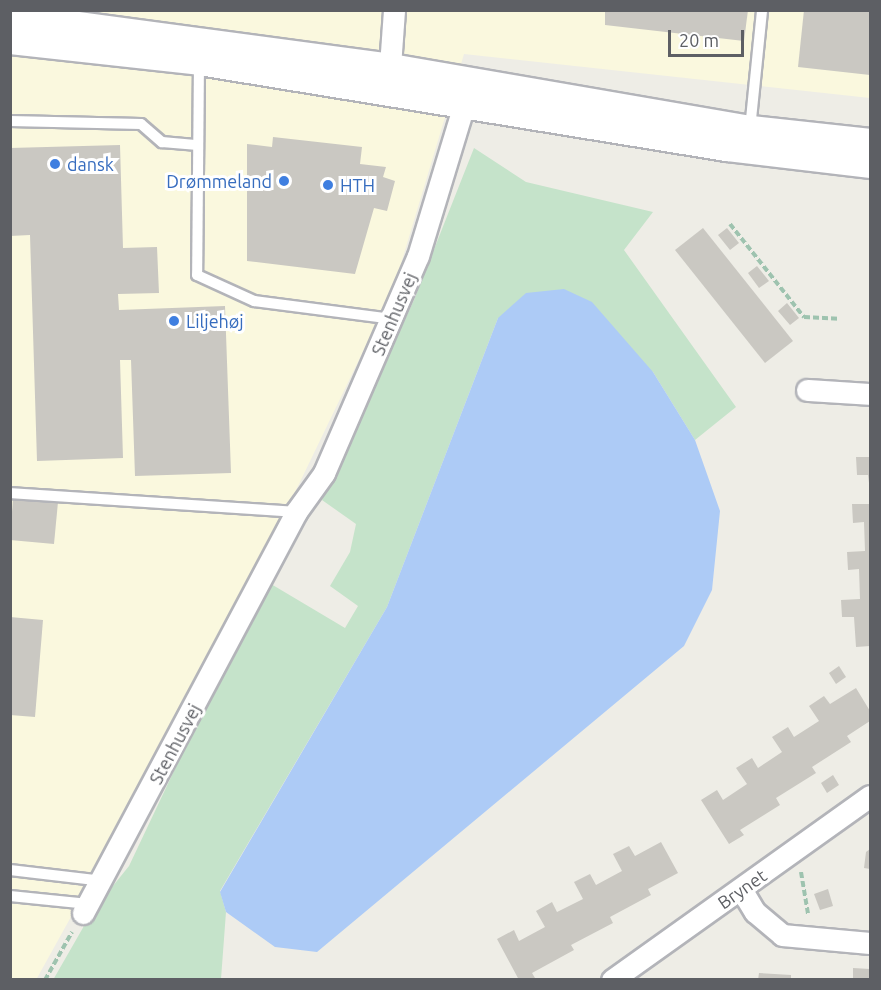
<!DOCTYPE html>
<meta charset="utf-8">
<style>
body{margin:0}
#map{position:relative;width:881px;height:990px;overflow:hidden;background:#eeede6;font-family:Ubuntu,sans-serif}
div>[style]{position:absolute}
.commercial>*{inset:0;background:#faf8de}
.green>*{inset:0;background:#c5e3ca}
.water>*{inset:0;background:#adcbf6}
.building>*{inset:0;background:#cac8c2}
.path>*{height:4px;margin-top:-2px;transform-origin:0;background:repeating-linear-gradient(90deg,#9ec3af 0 6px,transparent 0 9px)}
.roads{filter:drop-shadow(2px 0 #b3b4b9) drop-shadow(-2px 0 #b3b4b9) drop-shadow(0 2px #b3b4b9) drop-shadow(0 -2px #b3b4b9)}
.service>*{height:10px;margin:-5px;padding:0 5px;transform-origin:5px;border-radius:5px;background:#fff}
.minor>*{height:21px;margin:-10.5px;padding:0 10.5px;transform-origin:10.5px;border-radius:10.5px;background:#fff}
.tertiary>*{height:27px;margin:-13.5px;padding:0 13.5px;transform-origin:13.5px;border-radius:13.5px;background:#fff}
.dots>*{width:16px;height:16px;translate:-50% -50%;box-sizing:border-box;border:3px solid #fff;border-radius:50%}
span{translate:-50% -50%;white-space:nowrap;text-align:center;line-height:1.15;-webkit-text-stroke:6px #fff;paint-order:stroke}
.shop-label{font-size:18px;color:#366cbe}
.left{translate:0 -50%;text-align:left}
.right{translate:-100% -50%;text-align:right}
.street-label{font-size:18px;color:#5d5f64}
.frame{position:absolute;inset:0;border:12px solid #5d5f64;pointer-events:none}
.scale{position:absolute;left:668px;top:30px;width:76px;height:27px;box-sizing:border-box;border:3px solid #5d5f64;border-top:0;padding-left:8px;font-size:18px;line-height:21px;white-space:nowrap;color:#5d5f64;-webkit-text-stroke:4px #fff;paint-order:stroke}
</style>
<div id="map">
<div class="commercial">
<i style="clip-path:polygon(10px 11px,870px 11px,870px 98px,464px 54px,394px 287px,299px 484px,108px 850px,36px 980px,10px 979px)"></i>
</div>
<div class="green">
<i style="clip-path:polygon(474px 148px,526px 182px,653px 212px,624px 250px,736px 407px,695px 440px,653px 372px,498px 318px,387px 607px,220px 891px,226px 912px,221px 979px,53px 980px,92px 912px,129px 866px,253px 604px,271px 584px,345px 628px,358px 606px,330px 586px,350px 552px,356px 524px,322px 500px,414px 300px)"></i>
</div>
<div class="water">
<i style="clip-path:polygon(564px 289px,592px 302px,653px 372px,695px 440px,720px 511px,712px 590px,684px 646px,317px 952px,275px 947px,226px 912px,220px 892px,387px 607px,498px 318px,526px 293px)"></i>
</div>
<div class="building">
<i style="clip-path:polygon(605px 10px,748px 10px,744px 41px,605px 25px)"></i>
<i style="clip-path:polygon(804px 10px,870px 10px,870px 75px,798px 67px)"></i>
<i style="clip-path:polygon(273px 137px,362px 147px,360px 164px,386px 167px,383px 177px,395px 181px,387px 211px,374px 208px,355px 274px,247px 261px,247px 144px,272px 147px)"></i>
<i style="clip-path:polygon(120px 145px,123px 248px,157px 247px,159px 293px,118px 294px,119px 310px,225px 306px,231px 473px,135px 476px,131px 360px,120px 360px,123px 458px,37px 461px,30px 235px,10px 236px,10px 148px)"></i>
<i style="clip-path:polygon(703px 228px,793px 341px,765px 363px,675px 250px)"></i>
<i style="clip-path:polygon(727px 228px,739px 243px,730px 250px,718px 235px)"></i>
<i style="clip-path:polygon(757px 266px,769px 281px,759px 288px,748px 273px)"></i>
<i style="clip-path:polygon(787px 303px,799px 318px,790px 325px,778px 311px)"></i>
<i style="clip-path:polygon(856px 457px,870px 457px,870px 491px,868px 475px,857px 475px)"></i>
<i style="clip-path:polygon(13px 498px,58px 502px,54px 544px,10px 540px)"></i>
<i style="clip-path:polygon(852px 504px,870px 504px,870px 646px,856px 647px,854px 617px,842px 617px,841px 600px,860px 599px,859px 569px,848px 570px,847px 552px,865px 551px,864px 522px,853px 523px)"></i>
<i style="clip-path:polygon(10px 617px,43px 620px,35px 717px,10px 715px)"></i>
<i style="clip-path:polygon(839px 666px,846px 677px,836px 684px,829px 673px)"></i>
<i style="clip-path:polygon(856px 688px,870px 711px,870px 721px,847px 736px,851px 742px,812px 767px,816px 773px,776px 798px,780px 805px,740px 830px,744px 835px,729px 844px,701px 800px,717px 790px,723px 800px,747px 784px,736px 768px,752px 758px,758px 768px,782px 752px,772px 737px,788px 727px,794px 737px,819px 721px,809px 706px,824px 696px,830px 704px)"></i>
<i style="clip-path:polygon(833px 775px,839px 785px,827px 793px,821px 783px)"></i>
<i style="clip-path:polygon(661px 842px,678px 873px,648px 889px,651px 895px,610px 917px,613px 923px,571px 945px,574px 950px,532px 973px,535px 978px,519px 980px,497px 939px,514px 930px,519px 941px,545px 927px,536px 911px,552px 902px,557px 912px,583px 899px,574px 882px,590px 874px,596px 885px,622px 871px,613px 854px,629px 846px,635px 856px)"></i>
<i style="clip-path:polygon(870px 849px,870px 869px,864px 868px,866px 852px)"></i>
<i style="clip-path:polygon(828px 889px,833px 906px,820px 910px,814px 894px)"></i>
<i style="clip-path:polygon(853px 968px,870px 969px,870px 980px,853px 980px)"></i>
<i style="clip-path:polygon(759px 973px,791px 975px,791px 980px,758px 980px)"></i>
</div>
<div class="path">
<i style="left:730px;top:224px;width:119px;rotate:51.5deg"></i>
<i style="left:804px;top:317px;width:35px;rotate:3deg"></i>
<i style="left:801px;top:872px;width:43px;rotate:80.5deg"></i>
<i style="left:45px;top:980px;width:55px;rotate:-60.6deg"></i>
</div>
<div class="roads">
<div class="service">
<i style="left:199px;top:61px;width:214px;rotate:90.5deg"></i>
<i style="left:197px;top:275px;width:63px;rotate:24.5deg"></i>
<i style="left:254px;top:301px;width:139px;rotate:7.4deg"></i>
<i style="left:10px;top:121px;width:131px;rotate:1.3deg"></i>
<i style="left:141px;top:124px;width:28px;rotate:41deg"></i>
<i style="left:162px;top:142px;width:36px;rotate:5deg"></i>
<i style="left:750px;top:129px;width:120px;rotate:-84.2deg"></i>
<i style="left:10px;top:493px;width:287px;rotate:3.8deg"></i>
<i style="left:10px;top:870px;width:94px;rotate:6.7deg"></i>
<i style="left:10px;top:896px;width:79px;rotate:5.8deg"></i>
</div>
<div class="minor">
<i style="left:389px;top:80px;width:70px;rotate:-85.9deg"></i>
<i style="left:807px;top:390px;width:63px;rotate:3.6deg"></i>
<i style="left:741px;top:889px;width:27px;rotate:59deg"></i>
<i style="left:755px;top:912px;width:35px;rotate:40deg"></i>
<i style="left:782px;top:935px;width:88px;rotate:5.2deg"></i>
<i style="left:83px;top:913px;width:454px;rotate:-62deg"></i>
<i style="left:296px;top:512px;width:48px;rotate:-54.3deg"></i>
<i style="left:324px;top:473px;width:236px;rotate:-66.6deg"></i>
<i style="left:418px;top:256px;width:172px;rotate:-73.1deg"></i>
<i style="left:612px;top:980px;width:317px;rotate:-35.5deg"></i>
</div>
<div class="tertiary">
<i style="left:10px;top:16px;width:384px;rotate:7.6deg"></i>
<i style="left:391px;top:67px;width:364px;rotate:9.8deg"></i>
<i style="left:750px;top:129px;width:121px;rotate:6.2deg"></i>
<i style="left:10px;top:40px;width:190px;rotate:6.3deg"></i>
<i style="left:199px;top:61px;width:534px;rotate:9.27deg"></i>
<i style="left:726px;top:147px;width:145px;rotate:6.7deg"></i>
</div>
</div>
<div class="dots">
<i style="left:55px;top:164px;background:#3f7fe0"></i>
<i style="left:284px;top:181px;background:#3f7fe0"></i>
<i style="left:328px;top:185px;background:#3f7fe0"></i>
<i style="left:174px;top:321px;background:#3f7fe0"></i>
</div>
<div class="shop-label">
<span class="left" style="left:67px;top:164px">dansk</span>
<span class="right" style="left:272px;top:181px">Drømmeland</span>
<span class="left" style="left:340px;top:185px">HTH</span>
<span class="left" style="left:186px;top:321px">Liljehøj</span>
</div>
<div class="street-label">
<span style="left:394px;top:314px;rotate:-67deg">Stenhusvej</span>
<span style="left:175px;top:744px;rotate:-62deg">Stenhusvej</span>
<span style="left:742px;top:889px;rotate:-35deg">Brynet</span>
</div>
<div class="frame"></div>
<div class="scale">20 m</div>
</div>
